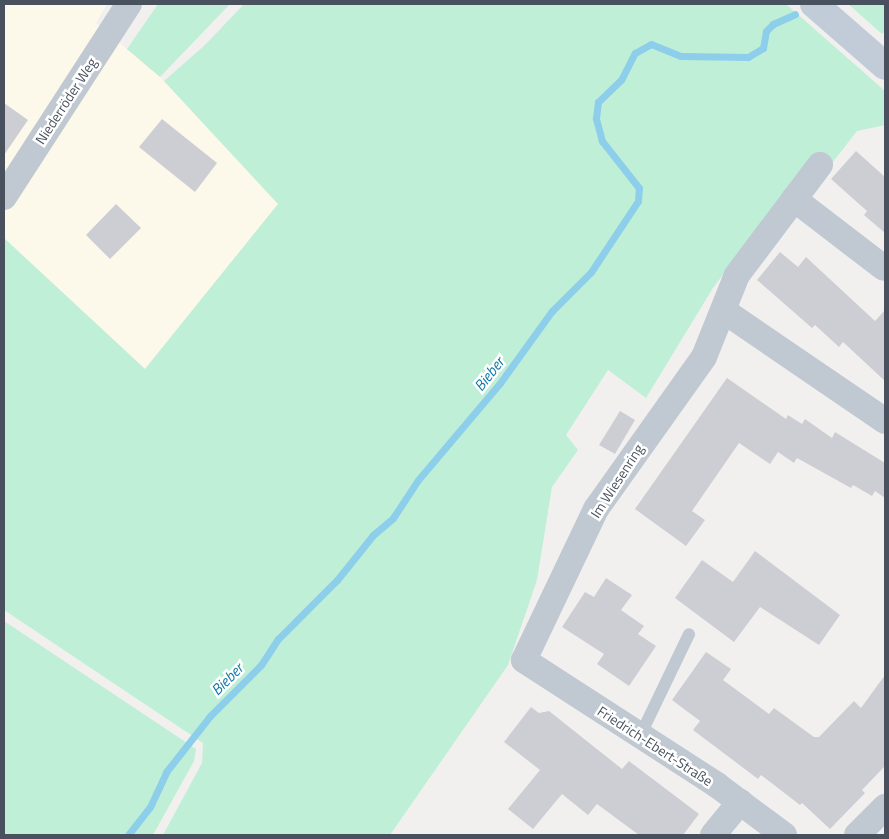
<!DOCTYPE html>
<meta charset="utf-8">
<style>
body{margin:0}
#map{position:relative;width:889px;height:839px;overflow:hidden;background:#f2f0ef;font-family:"Titillium Web",sans-serif}
div>[style]{position:absolute}
.commercial>*{inset:0;background:#fcf8ea}
.green>*{inset:0;background:#bfefd6}
.stream>*{height:7px;margin:-3.5px;padding:0 3.5px;transform-origin:3.5px;border-radius:3.5px;background:#8dceeb}
.building>*{inset:0;background:#ccced4}
.lane>*{height:12px;margin:-6px;padding:0 6px;transform-origin:6px;border-radius:6px;background:#c0c8d1}
.street>*{height:26px;margin:-13px;padding:0 13px;transform-origin:13px;border-radius:13px;background:#c0c8d1}
.secondary>*{height:28px;margin:-14px;padding:0 14px;transform-origin:14px;border-radius:14px;background:#c2cbd8}
span{translate:-50% -50%;white-space:nowrap;text-align:center;line-height:1.15;-webkit-text-stroke:5px #fff;paint-order:stroke}
.street-label{font-size:14px;color:#48515d}
.water-label{font-size:15px;color:#0f79a9;font-style:italic}
.frame{position:absolute;inset:0;border:5px solid #48515d;pointer-events:none}
</style>
<div id="map">
<div class="commercial">
<i style="clip-path:polygon(4px 4px,107px 4px,96px 23px,160px 77px,278px 204px,145px 369px,4px 238px)"></i>
</div>
<div class="green">
<i style="clip-path:polygon(158px 4px,230px 4px,160px 77px,127px 49px)"></i>
<i style="clip-path:polygon(244px 4px,786px 4px,885px 91px,885px 125px,857px 131px,829px 167px,814px 154px,713px 288px,646px 398px,608px 370px,566px 435px,578px 450px,552px 487px,537px 580px,508px 665px,390px 835px,163px 835px,202px 763px,203px 743px,4px 610px,4px 238px,145px 369px,278px 204px,164px 81px,205px 45px)"></i>
<i style="clip-path:polygon(848px 4px,885px 4px,885px 31px,882px 34px)"></i>
<i style="clip-path:polygon(4px 621px,196px 749px,194px 761px,153px 835px,4px 835px)"></i>
</div>
<div class="stream">
<i style="left:128px;top:835px;width:36px;rotate:-52deg"></i>
<i style="left:150px;top:807px;width:38px;rotate:-65deg"></i>
<i style="left:166px;top:772px;width:71px;rotate:-51.8deg"></i>
<i style="left:210px;top:716px;width:72px;rotate:-45deg"></i>
<i style="left:261px;top:665px;width:31px;rotate:-57deg"></i>
<i style="left:278px;top:639px;width:83px;rotate:-45deg"></i>
<i style="left:337px;top:580px;width:58px;rotate:-51.3deg"></i>
<i style="left:373px;top:535px;width:26px;rotate:-40deg"></i>
<i style="left:393px;top:518px;width:45px;rotate:-56.7deg"></i>
<i style="left:418px;top:480px;width:127px;rotate:-49.8deg"></i>
<i style="left:500px;top:383px;width:89px;rotate:-54.2deg"></i>
<i style="left:552px;top:311px;width:55px;rotate:-45deg"></i>
<i style="left:591px;top:272px;width:85px;rotate:-56.5deg"></i>
<i style="left:638px;top:201px;width:13px;rotate:-86deg"></i>
<i style="left:639px;top:188px;width:60px;rotate:-128.2deg"></i>
<i style="left:602px;top:141px;width:24px;rotate:-105deg"></i>
<i style="left:596px;top:118px;width:16px;rotate:-83deg"></i>
<i style="left:598px;top:102px;width:32px;rotate:-44deg"></i>
<i style="left:621px;top:80px;width:30px;rotate:-63deg"></i>
<i style="left:635px;top:53px;width:18px;rotate:-29deg"></i>
<i style="left:651px;top:44px;width:32px;rotate:22deg"></i>
<i style="left:681px;top:56px;width:67px;rotate:0.9deg"></i>
<i style="left:748px;top:57px;width:17px;rotate:-31deg"></i>
<i style="left:763px;top:48px;width:17px;rotate:-80deg"></i>
<i style="left:766px;top:31px;width:10px;rotate:-45deg"></i>
<i style="left:773px;top:24px;width:24px;rotate:-24deg"></i>
</div>
<div class="building">
<i style="clip-path:polygon(4px 103px,28px 120px,4px 155px)"></i>
<i style="clip-path:polygon(162px 119px,217px 163px,195px 192px,139px 147px)"></i>
<i style="clip-path:polygon(856px 151px,885px 177px,885px 233px,864px 215px,867px 211px,831px 179px)"></i>
<i style="clip-path:polygon(116px 204px,141px 228px,110px 259px,86px 235px)"></i>
<i style="clip-path:polygon(780px 252px,798px 267px,806px 257px,875px 321px,885px 310px,885px 381px,843px 342px,839px 347px,815px 325px,812px 328px,757px 280px)"></i>
<i style="clip-path:polygon(727px 378px,786px 419px,788px 415px,802px 424px,805px 419px,832px 438px,835px 432px,885px 463px,885px 498px,875px 491px,872px 496px,853px 485px,851px 488px,797px 458px,794px 463px,778px 452px,770px 464px,739px 443px,692px 511px,705px 520px,686px 546px,635px 509px)"></i>
<i style="clip-path:polygon(620px 411px,635px 420px,615px 454px,599px 445px)"></i>
<i style="clip-path:polygon(755px 551px,840px 615px,819px 645px,760px 607px,734px 642px,675px 598px,702px 560px,733px 582px)"></i>
<i style="clip-path:polygon(606px 578px,632px 595px,621px 610px,644px 626px,638px 634px,656px 646px,629px 686px,597px 664px,604px 654px,562px 627px,585px 592px,594px 597px)"></i>
<i style="clip-path:polygon(706px 652px,731px 669px,723px 680px,769px 714px,774px 708px,814px 737px,819px 737px,854px 701px,861px 708px,885px 675px,885px 766px,862px 790px,865px 793px,830px 829px,802px 803px,800px 805px,761px 775px,758px 779px,693px 730px,700px 721px,672px 700px)"></i>
<i style="clip-path:polygon(531px 707px,539px 713px,549px 711px,622px 769px,629px 761px,699px 814px,683px 835px,639px 835px,597px 804px,588px 815px,562px 794px,533px 829px,508px 809px,540px 770px,504px 742px)"></i>
</div>
<div class="lane">
<i style="left:640px;top:736px;width:113px;rotate:-64.3deg"></i>
</div>
<div class="street">
<i style="left:4px;top:197px;width:230px;rotate:-57.1deg"></i>
<i style="left:794px;top:199px;width:113px;rotate:37.5deg"></i>
<i style="left:724px;top:311px;width:195px;rotate:34.3deg"></i>
<i style="left:713px;top:835px;width:43px;rotate:-50.7deg"></i>
<i style="left:784px;top:835px;width:84px;rotate:-143.3deg"></i>
<i style="left:717px;top:785px;width:230px;rotate:-147.1deg"></i>
<i style="left:524px;top:660px;width:167px;rotate:-64.5deg"></i>
<i style="left:596px;top:509px;width:186px;rotate:-54.6deg"></i>
<i style="left:704px;top:357px;width:88px;rotate:-68.1deg"></i>
<i style="left:737px;top:275px;width:138px;rotate:-53deg"></i>
<i style="left:857px;top:835px;width:40px;rotate:-45deg"></i>
</div>
<div class="secondary">
<i style="left:814px;top:4px;width:94px;rotate:41.1deg"></i>
</div>
<div class="street-label">
<span style="left:66px;top:101px;rotate:-57deg">Niederröder Weg</span>
<span style="left:617px;top:481px;rotate:-57deg">Im Wiesenring</span>
<span style="left:655px;top:746px;rotate:33deg">Friedrich-Ebert-Straße</span>
</div>
<div class="water-label">
<span style="left:489px;top:374px;rotate:-52deg">Bieber</span>
<span style="left:227px;top:679px;rotate:-45deg">Bieber</span>
</div>
<div class="frame"></div>
</div>
